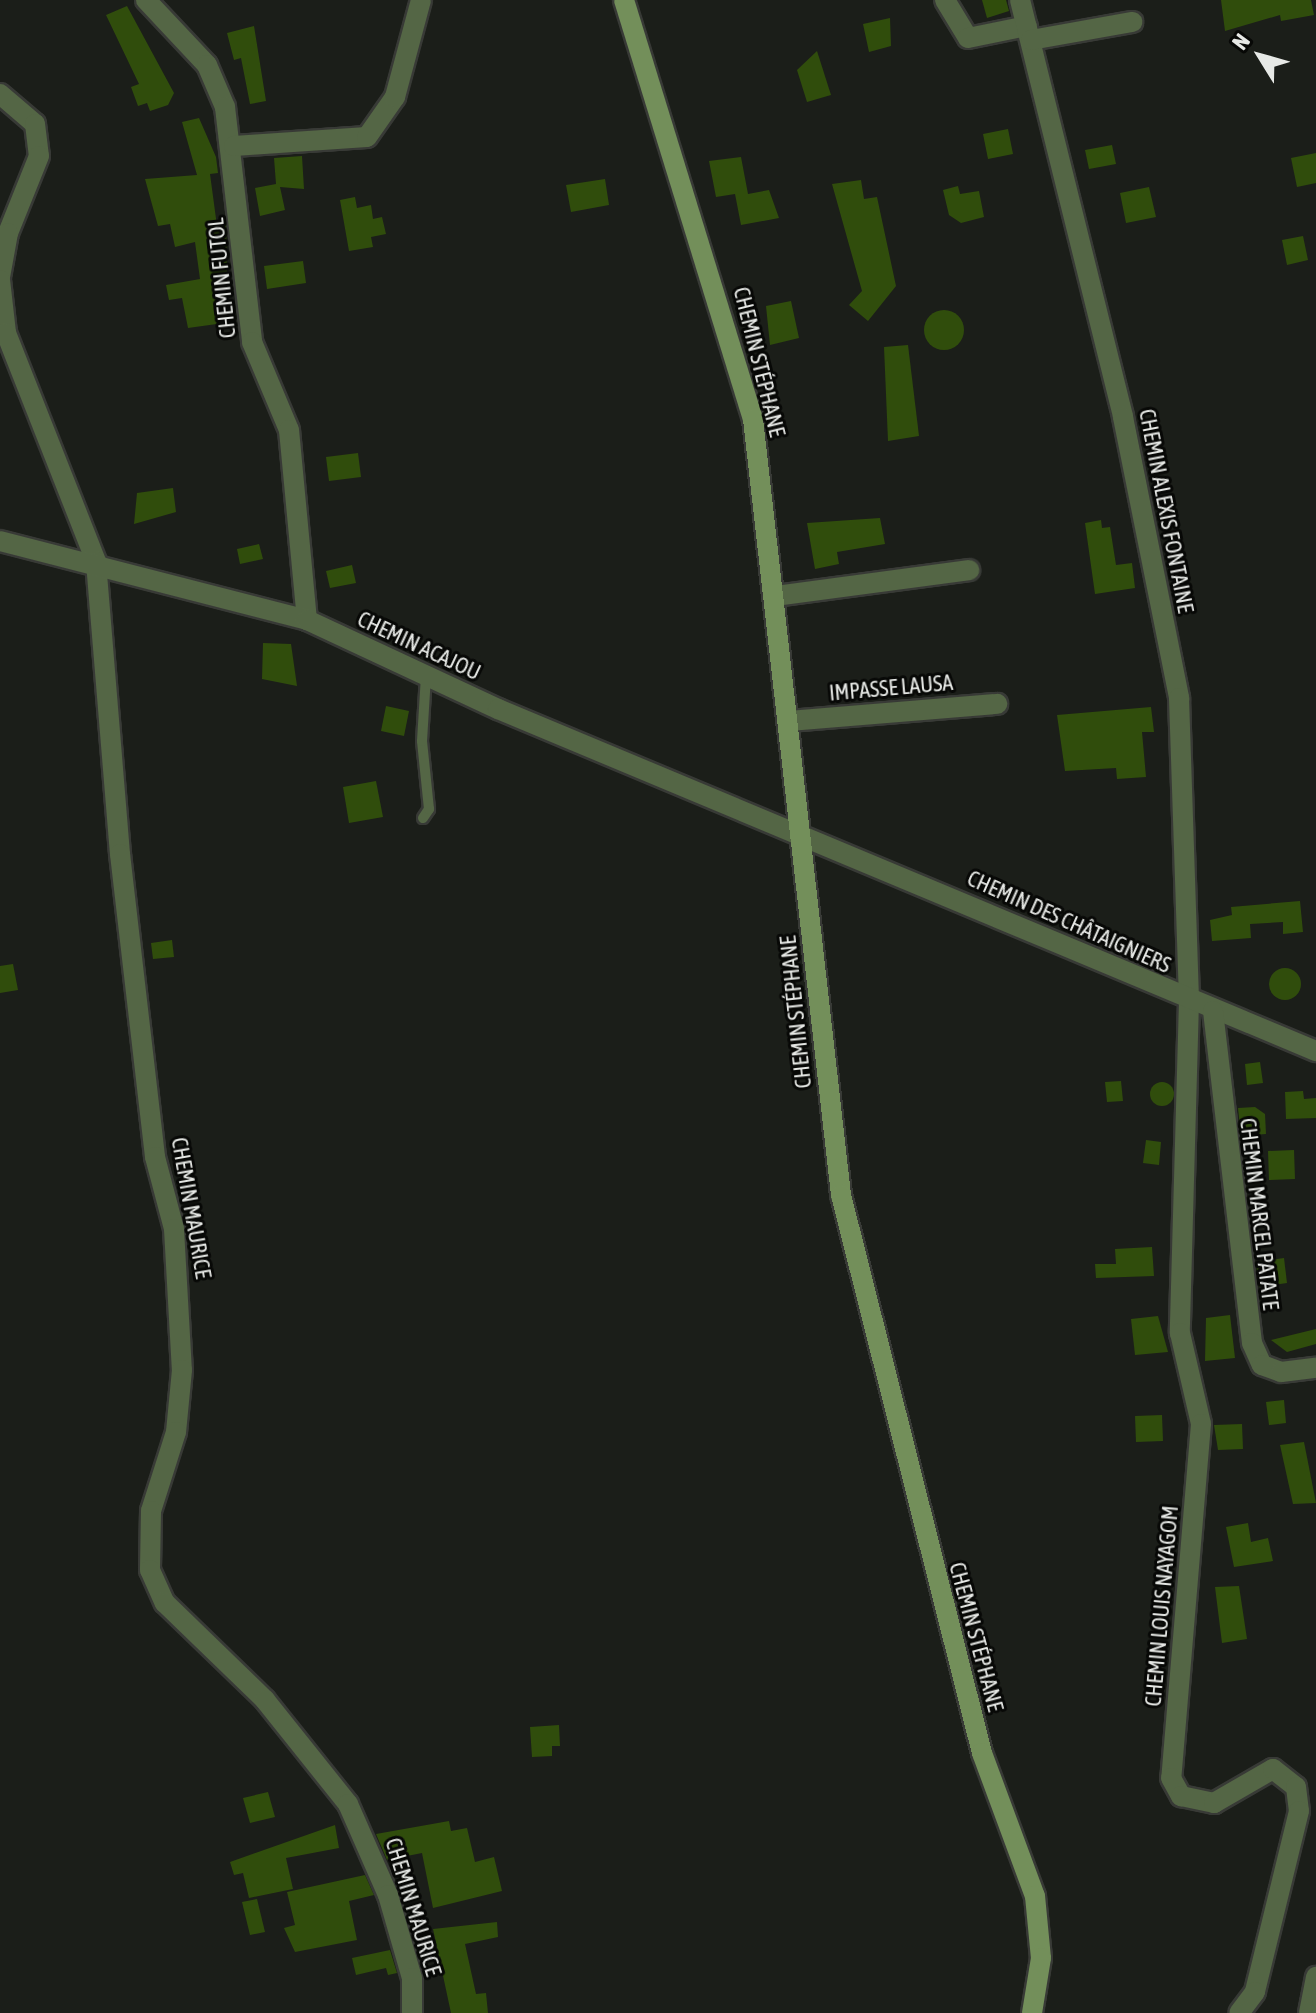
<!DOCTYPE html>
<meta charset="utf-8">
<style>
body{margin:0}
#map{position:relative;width:1316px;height:2013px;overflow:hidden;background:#1b1e19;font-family:"Asap Condensed",sans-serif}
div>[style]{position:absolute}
.building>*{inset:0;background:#304d0c}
.round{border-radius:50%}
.roads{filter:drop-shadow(2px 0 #383a36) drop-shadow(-2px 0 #383a36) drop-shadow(0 2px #383a36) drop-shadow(0 -2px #383a36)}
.service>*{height:10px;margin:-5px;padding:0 5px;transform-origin:5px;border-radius:5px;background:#546645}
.minor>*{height:20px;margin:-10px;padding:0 10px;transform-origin:10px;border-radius:10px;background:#546645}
.secondary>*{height:20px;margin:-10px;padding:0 10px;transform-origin:10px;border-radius:10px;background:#738f5a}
span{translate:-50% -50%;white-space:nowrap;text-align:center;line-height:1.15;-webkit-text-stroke:6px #070806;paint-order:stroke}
.street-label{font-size:22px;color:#e7e9e6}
.north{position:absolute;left:1220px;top:16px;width:80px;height:80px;-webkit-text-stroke:6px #070806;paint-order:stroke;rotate:307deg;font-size:22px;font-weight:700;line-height:32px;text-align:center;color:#e7e9e6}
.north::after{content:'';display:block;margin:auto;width:28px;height:36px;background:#e7e9e6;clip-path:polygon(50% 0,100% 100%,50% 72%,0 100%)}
</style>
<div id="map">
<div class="building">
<i style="clip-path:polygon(982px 0,1006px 0,1009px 11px,987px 18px)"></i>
<i style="clip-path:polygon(1221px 0,1311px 0,1314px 15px,1281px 21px,1280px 15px,1225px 31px)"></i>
<i style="clip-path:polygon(127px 6px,174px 93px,168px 105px,150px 111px,147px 103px,138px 106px,131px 87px,139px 84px,106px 15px)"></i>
<i style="clip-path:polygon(890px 18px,891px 46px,869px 52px,863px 24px)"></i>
<i style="clip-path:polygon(254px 26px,266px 101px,250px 104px,241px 58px,234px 60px,227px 33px)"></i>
<i style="clip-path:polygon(817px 51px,831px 95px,807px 102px,797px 70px)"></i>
<i style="clip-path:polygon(199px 118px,216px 157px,218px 173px,210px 174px,217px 226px,226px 225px,228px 313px,224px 323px,188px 328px,182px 298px,169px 300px,166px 285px,200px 279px,195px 242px,175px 247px,170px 224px,158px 226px,145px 179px,197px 175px,182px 122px)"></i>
<i style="clip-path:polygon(1008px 129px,1013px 154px,988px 159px,983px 134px)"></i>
<i style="clip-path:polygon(1112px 145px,1116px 164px,1089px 169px,1085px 150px)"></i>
<i style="clip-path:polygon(1316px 153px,1316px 183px,1297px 187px,1291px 158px)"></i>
<i style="clip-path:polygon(302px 156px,304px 189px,280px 187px,285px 210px,260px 216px,255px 188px,276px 184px,274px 158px)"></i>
<i style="clip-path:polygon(741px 157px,748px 194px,769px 190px,779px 218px,741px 225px,735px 194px,716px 197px,709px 161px)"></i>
<i style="clip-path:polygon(605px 179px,609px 205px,571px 212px,566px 185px)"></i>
<i style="clip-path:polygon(861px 180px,864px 199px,877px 197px,896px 286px,868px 321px,849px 305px,862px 291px,832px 184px)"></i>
<i style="clip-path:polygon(958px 186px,960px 194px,979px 191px,984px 217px,961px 223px,949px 215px,943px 190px)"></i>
<i style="clip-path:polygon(1149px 187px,1156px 217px,1126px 223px,1120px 193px)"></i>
<i style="clip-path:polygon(355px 197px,357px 208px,371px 205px,373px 219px,382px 217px,386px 234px,371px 237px,373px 247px,349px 251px,340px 200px)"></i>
<i style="clip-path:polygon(1303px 236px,1308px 260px,1287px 265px,1282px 240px)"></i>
<i style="clip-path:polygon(303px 261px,306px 283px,267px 289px,264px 266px)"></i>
<i style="clip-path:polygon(791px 301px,799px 338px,770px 345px,766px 306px)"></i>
<i class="round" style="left:924px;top:310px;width:40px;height:40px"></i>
<i style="clip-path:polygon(908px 345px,919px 436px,888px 441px,884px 347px)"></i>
<i style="clip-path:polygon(358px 453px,361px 477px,329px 481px,326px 457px)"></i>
<i style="clip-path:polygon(173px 488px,176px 512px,134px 524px,137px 493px)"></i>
<i style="clip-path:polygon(880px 518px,885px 544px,837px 552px,839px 564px,815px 569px,807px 523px)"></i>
<i style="clip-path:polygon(1101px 520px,1102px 528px,1110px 527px,1116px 565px,1132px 563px,1135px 588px,1095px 594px,1085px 523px)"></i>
<i style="clip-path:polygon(259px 544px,263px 559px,240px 564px,237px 549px)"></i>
<i style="clip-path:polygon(352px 565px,356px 583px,330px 588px,326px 571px)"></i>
<i style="clip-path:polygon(263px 643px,291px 644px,297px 686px,262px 679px)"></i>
<i style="clip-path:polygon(386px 706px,409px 711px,404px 736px,381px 731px)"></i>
<i style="clip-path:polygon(1151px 707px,1154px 732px,1142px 732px,1146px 777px,1117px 779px,1116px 768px,1065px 771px,1057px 715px)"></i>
<i style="clip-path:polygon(376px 781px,383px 817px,349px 823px,343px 787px)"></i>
<i style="clip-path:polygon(1300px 901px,1303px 932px,1283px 934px,1283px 922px,1250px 924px,1251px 938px,1212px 941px,1210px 920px,1232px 915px,1231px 907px)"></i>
<i style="clip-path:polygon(172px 940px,174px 957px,153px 959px,151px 943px)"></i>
<i style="clip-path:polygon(13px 964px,18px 990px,0 993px,0 966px)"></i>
<i class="round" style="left:1269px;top:968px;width:32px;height:32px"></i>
<i style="clip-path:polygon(1260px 1062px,1263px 1083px,1247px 1085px,1245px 1064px)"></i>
<i style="clip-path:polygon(1121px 1081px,1123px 1101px,1107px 1102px,1105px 1082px)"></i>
<i class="round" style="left:1150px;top:1082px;width:24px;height:24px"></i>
<i style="clip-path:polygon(1303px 1091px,1304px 1099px,1316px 1098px,1316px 1118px,1286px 1119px,1285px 1092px)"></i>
<i style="clip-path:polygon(1255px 1107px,1265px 1114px,1266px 1134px,1241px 1136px,1238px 1108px)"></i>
<i style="clip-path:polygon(1146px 1140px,1161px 1142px,1159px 1165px,1143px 1163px)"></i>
<i style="clip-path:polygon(1294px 1150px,1295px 1179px,1269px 1180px,1268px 1151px)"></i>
<i style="clip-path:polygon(1152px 1247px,1154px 1276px,1096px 1278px,1095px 1264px,1116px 1264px,1115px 1249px)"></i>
<i style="clip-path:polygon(1284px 1258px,1287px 1283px,1259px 1287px,1256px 1262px)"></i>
<i style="clip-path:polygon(1230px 1315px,1235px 1358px,1205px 1361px,1206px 1318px)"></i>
<i style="clip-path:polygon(1158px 1316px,1168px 1352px,1135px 1355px,1131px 1319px)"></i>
<i style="clip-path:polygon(1316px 1329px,1316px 1344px,1287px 1352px,1271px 1340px)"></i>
<i style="clip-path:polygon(1284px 1400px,1286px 1423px,1269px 1425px,1266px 1402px)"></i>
<i style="clip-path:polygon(1162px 1415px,1163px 1441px,1136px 1442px,1135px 1416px)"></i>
<i style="clip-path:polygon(1242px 1424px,1243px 1449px,1218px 1450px,1214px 1425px)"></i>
<i style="clip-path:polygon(1304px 1442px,1316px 1503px,1293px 1504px,1280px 1445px)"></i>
<i style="clip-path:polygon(1248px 1523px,1251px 1542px,1268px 1538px,1273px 1561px,1234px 1567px,1226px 1527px)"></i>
<i style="clip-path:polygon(1239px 1586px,1247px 1639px,1222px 1643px,1215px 1587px)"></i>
<i style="clip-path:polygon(559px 1725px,560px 1746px,552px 1746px,552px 1756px,532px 1757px,530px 1727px)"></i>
<i style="clip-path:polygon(268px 1792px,275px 1817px,250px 1823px,243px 1798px)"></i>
<i style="clip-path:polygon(449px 1821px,451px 1831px,467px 1828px,475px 1862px,494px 1857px,502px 1891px,433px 1908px,422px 1853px,387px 1860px,376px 1834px)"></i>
<i style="clip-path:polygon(335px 1825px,339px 1848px,286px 1858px,293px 1889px,249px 1898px,243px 1873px,234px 1875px,230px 1862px)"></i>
<i style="clip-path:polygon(365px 1875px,374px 1895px,349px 1901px,357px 1940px,295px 1952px,284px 1928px,295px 1925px,287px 1892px)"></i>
<i style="clip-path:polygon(257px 1899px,265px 1932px,250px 1935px,242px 1902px)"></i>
<i style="clip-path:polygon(497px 1922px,498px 1937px,465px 1944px,476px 1994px,486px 1993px,488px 2013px,451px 2013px,433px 1929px)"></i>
<i style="clip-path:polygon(390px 1950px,397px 1973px,388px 1975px,386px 1968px,356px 1975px,352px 1958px)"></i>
</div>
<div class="roads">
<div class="service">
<i style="left:423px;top:818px;width:11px;rotate:-56deg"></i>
<i style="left:429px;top:809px;width:68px;rotate:-95.9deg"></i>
<i style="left:422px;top:741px;width:66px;rotate:-86.5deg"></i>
</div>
<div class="minor">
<i style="left:146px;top:0;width:89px;rotate:46.8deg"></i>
<i style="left:207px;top:65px;width:46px;rotate:66.8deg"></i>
<i style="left:225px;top:107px;width:237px;rotate:83.4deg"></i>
<i style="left:252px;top:342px;width:95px;rotate:67.2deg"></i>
<i style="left:289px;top:430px;width:191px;rotate:84.6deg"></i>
<i style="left:945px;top:0;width:44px;rotate:58.8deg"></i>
<i style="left:968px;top:38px;width:60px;rotate:-11.5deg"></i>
<i style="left:1020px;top:0;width:430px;rotate:76.1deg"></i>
<i style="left:1123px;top:417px;width:287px;rotate:78.7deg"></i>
<i style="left:1179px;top:698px;width:303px;rotate:88.1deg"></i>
<i style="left:1189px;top:1001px;width:332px;rotate:91.6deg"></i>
<i style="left:1180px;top:1333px;width:93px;rotate:77deg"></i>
<i style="left:1201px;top:1424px;width:355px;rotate:94.8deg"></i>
<i style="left:1171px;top:1778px;width:21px;rotate:61deg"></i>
<i style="left:1181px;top:1796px;width:34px;rotate:12deg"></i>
<i style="left:1214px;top:1803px;width:68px;rotate:-30deg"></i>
<i style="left:1273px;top:1769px;width:29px;rotate:38deg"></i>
<i style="left:1296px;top:1787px;width:24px;rotate:83deg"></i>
<i style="left:1299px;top:1811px;width:186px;rotate:103.7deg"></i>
<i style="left:1255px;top:1992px;width:26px;rotate:127deg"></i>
<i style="left:1031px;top:40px;width:103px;rotate:-10.1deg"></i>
<i style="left:0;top:94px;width:46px;rotate:40.6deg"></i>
<i style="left:35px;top:124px;width:32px;rotate:83deg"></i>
<i style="left:39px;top:156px;width:83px;rotate:111.9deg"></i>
<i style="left:8px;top:233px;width:45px;rotate:100.3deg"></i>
<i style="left:234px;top:146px;width:133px;rotate:-3.9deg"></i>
<i style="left:367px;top:137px;width:49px;rotate:-55deg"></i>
<i style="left:395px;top:97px;width:100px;rotate:-75deg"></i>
<i style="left:0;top:280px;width:53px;rotate:83.5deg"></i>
<i style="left:6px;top:333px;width:246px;rotate:68.5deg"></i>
<i style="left:96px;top:562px;width:293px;rotate:85.3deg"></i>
<i style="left:120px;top:854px;width:305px;rotate:83.4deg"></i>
<i style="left:155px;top:1157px;width:74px;rotate:75.2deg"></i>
<i style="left:174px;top:1229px;width:141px;rotate:86.8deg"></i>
<i style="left:182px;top:1370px;width:62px;rotate:95.5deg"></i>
<i style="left:176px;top:1432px;width:83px;rotate:107.6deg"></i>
<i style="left:151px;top:1511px;width:59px;rotate:91deg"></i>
<i style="left:150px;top:1570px;width:36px;rotate:66deg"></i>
<i style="left:165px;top:1603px;width:139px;rotate:44.1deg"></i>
<i style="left:265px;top:1700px;width:133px;rotate:51.4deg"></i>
<i style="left:348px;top:1804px;width:99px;rotate:66.3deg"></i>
<i style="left:388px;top:1895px;width:86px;rotate:73.9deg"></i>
<i style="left:412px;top:1978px;width:35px;rotate:90deg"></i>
<i style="left:0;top:541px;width:317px;rotate:14.4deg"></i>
<i style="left:307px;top:620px;width:211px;rotate:25deg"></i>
<i style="left:498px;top:709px;width:887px;rotate:22.69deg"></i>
<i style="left:775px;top:596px;width:196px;rotate:-7.6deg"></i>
<i style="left:789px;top:721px;width:209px;rotate:-4.7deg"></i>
<i style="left:1213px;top:1011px;width:334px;rotate:83.3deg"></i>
<i style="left:1252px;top:1343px;width:24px;rotate:66deg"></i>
<i style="left:1262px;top:1365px;width:20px;rotate:20deg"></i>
<i style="left:1281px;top:1372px;width:35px;rotate:-7deg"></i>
<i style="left:1309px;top:2013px;width:37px;rotate:-79deg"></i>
</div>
<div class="secondary">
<i style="left:624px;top:0;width:438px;rotate:72.9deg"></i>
<i style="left:753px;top:419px;width:781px;rotate:83.53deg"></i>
<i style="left:841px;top:1195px;width:576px;rotate:75.82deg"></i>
<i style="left:982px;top:1753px;width:153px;rotate:69.7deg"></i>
<i style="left:1035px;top:1896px;width:62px;rotate:84.5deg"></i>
<i style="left:1041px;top:1958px;width:56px;rotate:99.3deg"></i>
</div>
</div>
<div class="street-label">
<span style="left:222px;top:278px;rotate:-96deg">CHEMIN FUTOL</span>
<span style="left:759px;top:362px;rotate:76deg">CHEMIN STÉPHANE</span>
<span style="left:1166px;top:511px;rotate:79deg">CHEMIN ALEXIS FONTAINE</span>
<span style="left:419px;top:646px;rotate:25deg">CHEMIN ACAJOU</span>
<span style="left:891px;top:688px;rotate:-5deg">IMPASSE LAUSA</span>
<span style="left:1069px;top:922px;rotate:24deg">CHEMIN DES CHÂTAIGNIERS</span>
<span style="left:796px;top:1012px;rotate:-96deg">CHEMIN STÉPHANE</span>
<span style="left:191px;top:1208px;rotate:80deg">CHEMIN MAURICE</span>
<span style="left:1259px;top:1214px;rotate:83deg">CHEMIN MARCEL PATATE</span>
<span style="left:1162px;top:1606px;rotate:-85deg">CHEMIN LOUIS NAYAGOM</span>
<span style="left:976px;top:1637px;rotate:75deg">CHEMIN STÉPHANE</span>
<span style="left:413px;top:1907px;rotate:73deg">CHEMIN MAURICE</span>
</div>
<div class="north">N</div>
</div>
